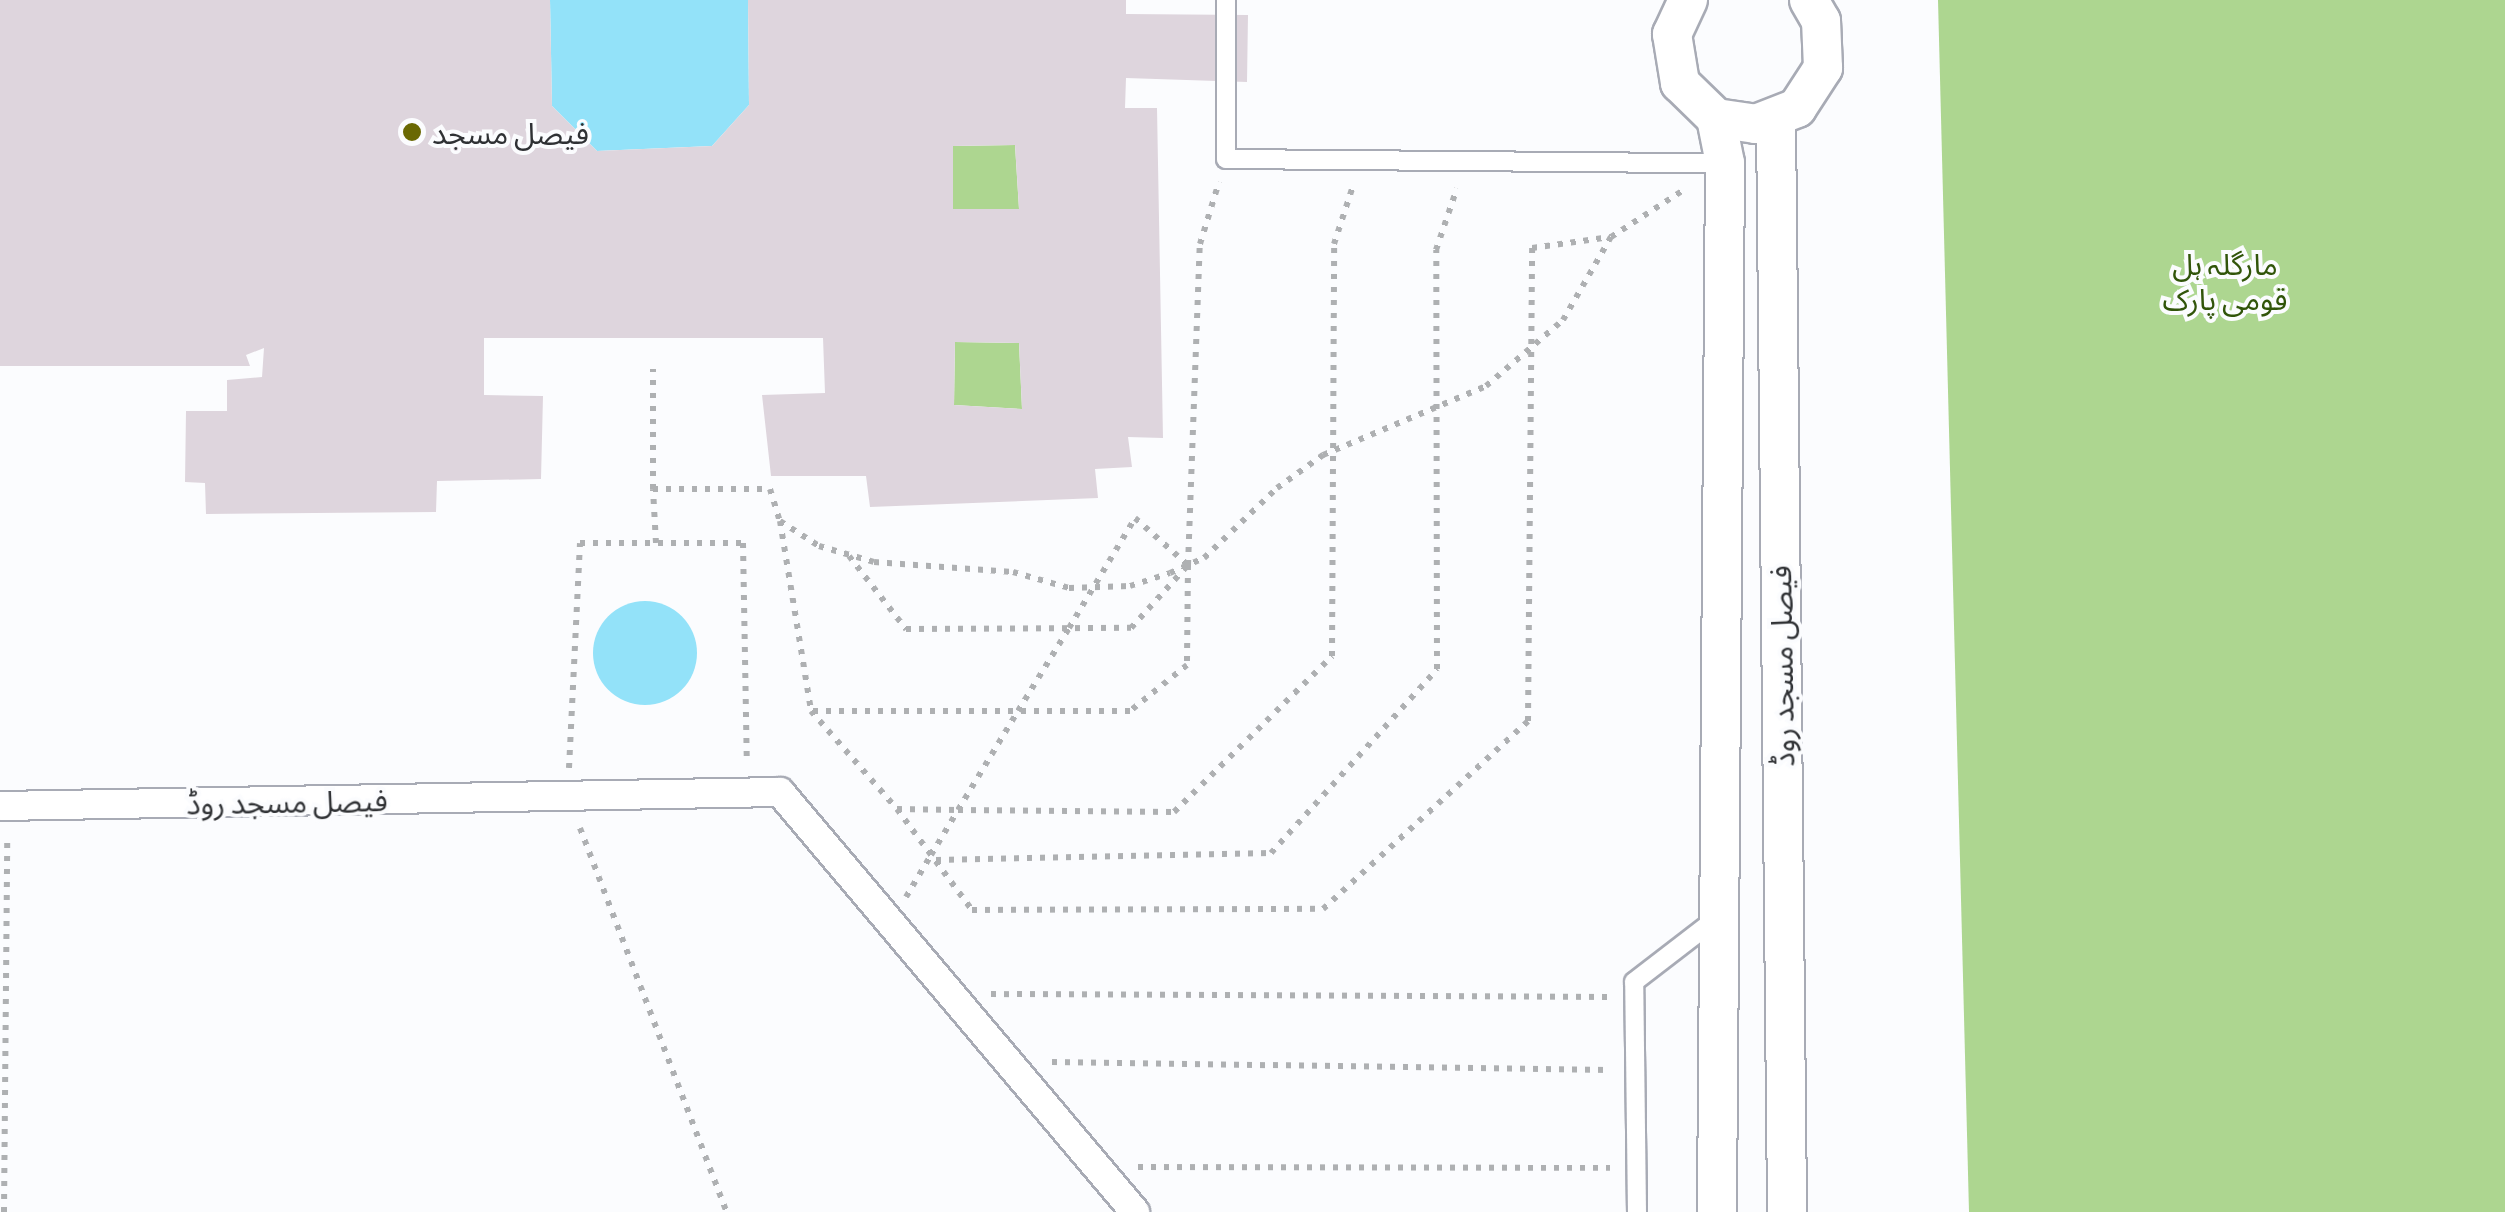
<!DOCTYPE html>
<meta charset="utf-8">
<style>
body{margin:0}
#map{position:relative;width:2505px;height:1212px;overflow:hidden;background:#fbfcfe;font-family:Commissioner,"Noto Sans Arabic",sans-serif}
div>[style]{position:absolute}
.green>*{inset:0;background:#add690}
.water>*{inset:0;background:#93e2f9}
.round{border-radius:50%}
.building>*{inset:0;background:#ded5dd}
.path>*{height:6px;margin-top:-3px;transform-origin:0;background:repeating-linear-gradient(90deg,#aeb0b2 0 5px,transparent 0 13px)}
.roads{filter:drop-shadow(2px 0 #a8abb5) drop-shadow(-2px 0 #a8abb5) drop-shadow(0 2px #a8abb5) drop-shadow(0 -2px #a8abb5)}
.service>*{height:18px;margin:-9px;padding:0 9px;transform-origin:9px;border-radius:9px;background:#fff}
.pedestrian>*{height:28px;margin:-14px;padding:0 14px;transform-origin:14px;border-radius:14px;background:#fff}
.minor>*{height:38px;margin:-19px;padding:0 19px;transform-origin:19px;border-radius:19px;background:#fff}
.dots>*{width:28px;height:28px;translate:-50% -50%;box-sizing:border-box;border:5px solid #fbfcfe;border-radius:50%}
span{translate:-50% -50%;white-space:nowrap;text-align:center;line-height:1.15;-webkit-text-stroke:8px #fbfcfe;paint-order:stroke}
.poi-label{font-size:30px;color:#2f3134}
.left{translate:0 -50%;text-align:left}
.park-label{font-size:30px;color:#31550a}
.street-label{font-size:30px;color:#2f3134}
</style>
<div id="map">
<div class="green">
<i style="clip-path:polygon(1938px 0,2505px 0,2505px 1212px,1969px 1212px)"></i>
<i style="clip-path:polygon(1015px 145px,1019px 209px,953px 209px,953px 146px)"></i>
<i style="clip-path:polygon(955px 342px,1019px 343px,1022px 409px,954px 405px)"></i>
</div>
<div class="water">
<i style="clip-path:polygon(550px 0,748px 0,749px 105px,712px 146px,597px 151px,552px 106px)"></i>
<i class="round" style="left:593px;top:601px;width:104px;height:104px"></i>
</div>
<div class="building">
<i style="clip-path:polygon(evenodd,0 0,550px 0,552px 106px,597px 151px,712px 146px,749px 105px,748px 0,1126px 0,1126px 14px,1248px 15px,1247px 82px,1126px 78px,1125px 108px,1157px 108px,1163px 438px,1128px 437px,1132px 467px,1095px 469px,1098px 498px,870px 507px,866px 476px,771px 476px,762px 395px,825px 393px,823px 338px,484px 338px,484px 395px,543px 396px,541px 479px,437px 481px,436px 512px,206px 514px,205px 483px,185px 482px,186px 411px,227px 411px,227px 380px,262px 377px,264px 348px,246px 355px,250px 366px,0 366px,0 0,1015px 145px,1019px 209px,953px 209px,953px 146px,1015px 145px,0 0,955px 342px,1019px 343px,1022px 409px,954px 405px,955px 342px)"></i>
</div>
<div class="path">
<i style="left:653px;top:489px;width:120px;rotate:-90deg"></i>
<i style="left:780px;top:521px;width:193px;rotate:80.7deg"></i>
<i style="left:656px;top:543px;width:54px;rotate:-93.2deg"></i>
<i style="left:653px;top:489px;width:117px"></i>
<i style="left:770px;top:489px;width:34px;rotate:73deg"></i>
<i style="left:780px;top:521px;width:46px;rotate:32.7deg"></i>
<i style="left:819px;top:546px;width:57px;rotate:16.2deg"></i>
<i style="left:874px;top:562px;width:139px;rotate:4.1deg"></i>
<i style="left:1013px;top:572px;width:58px;rotate:15.9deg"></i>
<i style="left:1069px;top:588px;width:61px;rotate:-1.9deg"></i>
<i style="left:1130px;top:586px;width:42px;rotate:-18deg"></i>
<i style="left:1170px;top:573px;width:37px;rotate:-24deg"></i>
<i style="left:1204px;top:558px;width:101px;rotate:-43.8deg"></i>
<i style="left:1277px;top:488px;width:57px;rotate:-35.7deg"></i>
<i style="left:1323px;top:455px;width:177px;rotate:-22.9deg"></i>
<i style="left:1486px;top:386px;width:101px;rotate:-40.6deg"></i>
<i style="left:1563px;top:320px;width:96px;rotate:-60deg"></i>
<i style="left:1611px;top:237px;width:85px;rotate:-32.9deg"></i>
<i style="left:849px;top:556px;width:93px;rotate:52deg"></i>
<i style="left:906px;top:629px;width:225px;rotate:-0.3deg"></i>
<i style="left:1131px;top:628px;width:85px;rotate:-47.9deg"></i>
<i style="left:1188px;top:565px;width:321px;rotate:-87.9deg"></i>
<i style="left:1200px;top:244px;width:65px;rotate:-73deg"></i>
<i style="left:569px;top:768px;width:225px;rotate:-87.2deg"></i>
<i style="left:580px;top:543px;width:163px"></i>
<i style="left:743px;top:543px;width:219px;rotate:89deg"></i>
<i style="left:897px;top:809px;width:126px;rotate:53.4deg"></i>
<i style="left:972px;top:910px;width:351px;rotate:-0.2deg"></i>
<i style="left:1323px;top:909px;width:278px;rotate:-42.5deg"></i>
<i style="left:1528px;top:721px;width:473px;rotate:-89.5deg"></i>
<i style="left:1532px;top:248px;width:79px;rotate:-8deg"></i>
<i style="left:580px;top:828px;width:411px;rotate:69.1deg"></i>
<i style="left:936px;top:860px;width:335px;rotate:-1.2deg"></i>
<i style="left:1271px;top:853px;width:248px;rotate:-47.9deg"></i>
<i style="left:1437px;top:669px;width:419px;rotate:-90.1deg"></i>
<i style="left:1436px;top:250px;width:65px;rotate:-71.3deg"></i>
<i style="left:906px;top:897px;width:49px;rotate:-59.2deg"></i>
<i style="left:931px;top:855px;width:52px;rotate:-59deg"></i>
<i style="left:958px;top:810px;width:116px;rotate:-58.8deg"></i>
<i style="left:1018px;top:711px;width:97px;rotate:-58.4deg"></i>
<i style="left:1069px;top:628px;width:128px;rotate:-59deg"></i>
<i style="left:1135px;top:518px;width:71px;rotate:41.6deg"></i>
<i style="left:1188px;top:565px;width:100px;rotate:90.6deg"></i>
<i style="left:1187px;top:665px;width:73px;rotate:141.1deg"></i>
<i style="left:1130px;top:711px;width:319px;rotate:180deg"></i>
<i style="left:811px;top:711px;width:130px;rotate:48.7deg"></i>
<i style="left:897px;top:809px;width:61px;rotate:0.9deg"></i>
<i style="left:958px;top:810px;width:216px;rotate:0.5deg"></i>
<i style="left:1174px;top:812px;width:222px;rotate:-44.6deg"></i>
<i style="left:1332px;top:656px;width:412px;rotate:-89.7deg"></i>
<i style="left:1334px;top:244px;width:61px;rotate:-71.9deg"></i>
<i style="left:991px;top:994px;width:617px;rotate:0.28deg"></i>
<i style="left:1052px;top:1062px;width:557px;rotate:0.82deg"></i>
<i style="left:1138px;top:1167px;width:472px;rotate:0.1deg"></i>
<i style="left:4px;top:1212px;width:375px;rotate:-89.5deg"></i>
</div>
<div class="roads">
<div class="service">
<i style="left:1226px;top:0;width:159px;rotate:90deg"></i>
<i style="left:1226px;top:159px;width:499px;rotate:0.5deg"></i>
<i style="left:1637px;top:1212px;width:230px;rotate:-90.7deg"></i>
<i style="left:1634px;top:982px;width:105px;rotate:-37.6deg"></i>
</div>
<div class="pedestrian">
<i style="left:0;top:806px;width:780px;rotate:-1.03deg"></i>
<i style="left:780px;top:792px;width:550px;rotate:49.79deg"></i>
</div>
<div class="minor">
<i style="left:1688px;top:0;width:38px;rotate:115deg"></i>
<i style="left:1672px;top:34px;width:50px;rotate:80.7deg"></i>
<i style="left:1680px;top:83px;width:50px;rotate:44.2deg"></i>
<i style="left:1716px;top:118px;width:40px;rotate:8.5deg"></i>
<i style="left:1756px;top:124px;width:44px;rotate:-21.3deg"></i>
<i style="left:1797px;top:108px;width:48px;rotate:-57deg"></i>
<i style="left:1823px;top:68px;width:47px;rotate:-92.4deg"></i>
<i style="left:1821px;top:21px;width:24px;rotate:-120deg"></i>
<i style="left:1716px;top:118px;width:46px;rotate:78.7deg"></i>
<i style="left:1725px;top:163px;width:1049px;rotate:90.44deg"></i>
<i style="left:1776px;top:120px;width:1092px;rotate:89.42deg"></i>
</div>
</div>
<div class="dots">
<i style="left:412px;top:132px;background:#6a6803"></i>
</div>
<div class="poi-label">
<span class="left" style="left:432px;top:132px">فیصل مسجد</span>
</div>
<div class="park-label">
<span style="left:2225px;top:280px">مارگلہ ہل<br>قومی پارک</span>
</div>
<div class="street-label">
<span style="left:1781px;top:666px;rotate:-91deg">فیصل مسجد روڈ</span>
<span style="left:287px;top:801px;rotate:-1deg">فیصل مسجد روڈ</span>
</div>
</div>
